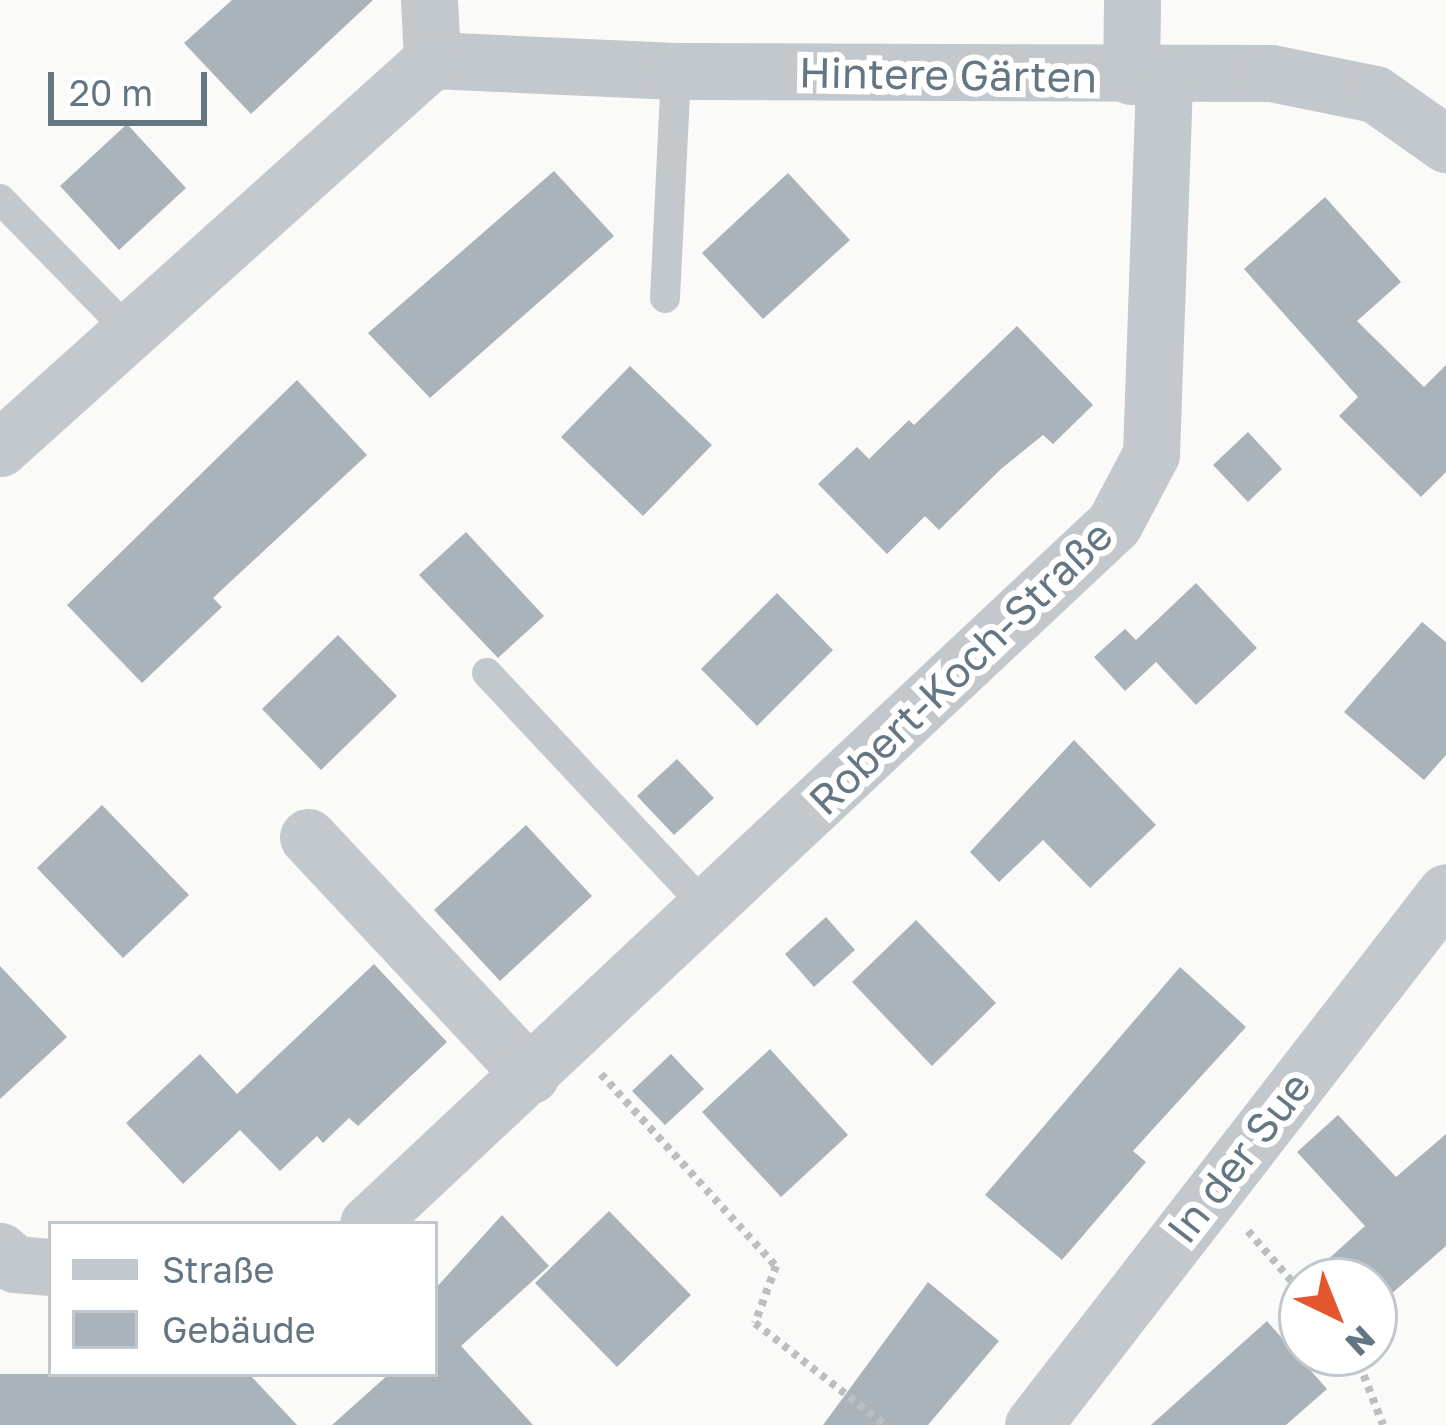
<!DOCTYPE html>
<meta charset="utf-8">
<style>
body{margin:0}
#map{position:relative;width:1446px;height:1425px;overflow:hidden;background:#fafaf8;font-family:"Golos Text",sans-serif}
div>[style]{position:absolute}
.building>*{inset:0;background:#aab3b9}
.path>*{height:8px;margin-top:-4px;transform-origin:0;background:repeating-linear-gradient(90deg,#bbbfc2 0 6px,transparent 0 12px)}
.service>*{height:30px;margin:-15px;padding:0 15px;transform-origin:15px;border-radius:15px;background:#c3c8cc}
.minor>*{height:57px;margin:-28.5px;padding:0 28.5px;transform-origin:28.5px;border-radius:28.5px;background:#c3c8cc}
span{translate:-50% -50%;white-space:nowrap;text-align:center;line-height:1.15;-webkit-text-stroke:12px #fff;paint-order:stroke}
.street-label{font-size:42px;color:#657683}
.legend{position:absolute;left:48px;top:1221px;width:390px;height:156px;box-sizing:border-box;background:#fff;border:3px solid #c1c8cd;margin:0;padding:15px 21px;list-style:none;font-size:36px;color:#657683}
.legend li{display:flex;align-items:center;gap:24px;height:60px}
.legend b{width:60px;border:3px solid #c1c8cd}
.north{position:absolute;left:1278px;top:1257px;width:120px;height:120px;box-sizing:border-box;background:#fff;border:3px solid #c1c8cd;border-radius:50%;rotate:137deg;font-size:33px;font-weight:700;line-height:48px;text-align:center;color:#657683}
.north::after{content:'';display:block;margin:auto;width:42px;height:54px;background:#e4572e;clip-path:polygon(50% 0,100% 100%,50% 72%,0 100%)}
.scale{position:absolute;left:48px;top:72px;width:159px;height:54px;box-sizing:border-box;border:6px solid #657683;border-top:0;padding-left:15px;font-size:36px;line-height:42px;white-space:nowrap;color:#657683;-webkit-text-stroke:9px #fff;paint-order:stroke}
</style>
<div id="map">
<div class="building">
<i style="clip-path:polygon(232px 0,373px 0,251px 114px,184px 43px)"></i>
<i style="clip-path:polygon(127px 124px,186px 188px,119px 250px,60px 186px)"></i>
<i style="clip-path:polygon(554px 171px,614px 236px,430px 398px,368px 333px)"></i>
<i style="clip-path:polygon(788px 173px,850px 240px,763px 319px,702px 253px)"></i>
<i style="clip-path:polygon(1325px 197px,1401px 282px,1357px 321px,1424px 387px,1446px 365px,1446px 472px,1421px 497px,1339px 416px,1358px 397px,1244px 269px)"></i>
<i style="clip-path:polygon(1017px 326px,1093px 405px,1053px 444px,1043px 435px,1001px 469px,939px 530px,925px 516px,887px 554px,818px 484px,857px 447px,869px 459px,909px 420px,914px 425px)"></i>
<i style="clip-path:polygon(630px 366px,712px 445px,643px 516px,561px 437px)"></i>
<i style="clip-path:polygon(297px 380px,367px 455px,213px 598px,222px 607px,142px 683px,67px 605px)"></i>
<i style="clip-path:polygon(1248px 432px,1282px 469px,1248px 502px,1213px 465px)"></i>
<i style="clip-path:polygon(466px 532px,544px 616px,498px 658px,419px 575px)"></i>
<i style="clip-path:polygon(1196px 583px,1257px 648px,1196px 705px,1156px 662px,1125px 691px,1094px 657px,1125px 629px,1136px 640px)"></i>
<i style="clip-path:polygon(777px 593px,833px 650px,757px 726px,701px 669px)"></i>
<i style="clip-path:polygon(1422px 622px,1446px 642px,1446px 755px,1424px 780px,1344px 712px)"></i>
<i style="clip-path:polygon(338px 635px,397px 696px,321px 770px,262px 709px)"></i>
<i style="clip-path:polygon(1074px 740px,1156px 825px,1090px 888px,1043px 840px,999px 882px,970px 852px)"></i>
<i style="clip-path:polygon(677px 759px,714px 798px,674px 835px,637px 796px)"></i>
<i style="clip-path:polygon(102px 805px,189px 895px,123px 958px,37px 868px)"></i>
<i style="clip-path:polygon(526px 825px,592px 896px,500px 981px,434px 910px)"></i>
<i style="clip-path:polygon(826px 917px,855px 950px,814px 987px,785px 954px)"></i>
<i style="clip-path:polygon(916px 920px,996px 1003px,932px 1066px,852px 982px)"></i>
<i style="clip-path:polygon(374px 964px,447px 1042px,358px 1126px,349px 1118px,323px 1143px,317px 1136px,280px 1171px,240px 1130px,183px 1184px,126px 1123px,200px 1054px,237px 1094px)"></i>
<i style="clip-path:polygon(0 966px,67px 1037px,0 1099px)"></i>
<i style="clip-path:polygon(1180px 967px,1246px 1027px,1133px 1151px,1146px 1162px,1062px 1260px,985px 1195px)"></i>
<i style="clip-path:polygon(770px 1049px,848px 1135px,781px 1197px,702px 1112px)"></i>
<i style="clip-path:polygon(671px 1054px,704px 1089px,665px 1125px,632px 1091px)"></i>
<i style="clip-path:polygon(1338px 1115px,1396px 1177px,1446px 1134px,1446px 1246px,1374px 1309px,1374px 1281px,1304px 1281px,1365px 1226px,1297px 1152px)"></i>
<i style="clip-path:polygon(609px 1211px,691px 1295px,617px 1367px,535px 1283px)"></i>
<i style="clip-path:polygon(502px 1215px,549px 1266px,461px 1346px,533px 1425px,332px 1425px,389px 1374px,435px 1374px,435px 1289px)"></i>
<i style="clip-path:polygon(928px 1282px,999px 1341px,928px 1425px,823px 1425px)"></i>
<i style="clip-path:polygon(1267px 1321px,1327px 1389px,1286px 1425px,1151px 1425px)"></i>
<i style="clip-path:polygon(0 1374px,249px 1374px,297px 1425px,0 1425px)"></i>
</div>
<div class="path">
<i style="left:601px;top:1074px;width:260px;rotate:47.7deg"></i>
<i style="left:776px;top:1266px;width:61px;rotate:110.2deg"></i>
<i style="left:755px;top:1323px;width:165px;rotate:38.1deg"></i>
<i style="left:1248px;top:1231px;width:82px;rotate:48.9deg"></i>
<i style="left:1355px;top:1353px;width:77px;rotate:68.7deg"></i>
</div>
<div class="service">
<i style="left:0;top:199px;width:186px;rotate:45.7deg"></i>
<i style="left:665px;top:298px;width:227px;rotate:-87.2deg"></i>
<i style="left:487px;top:673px;width:322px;rotate:46.9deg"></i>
</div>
<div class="minor">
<i style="left:429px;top:0;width:60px;rotate:87.1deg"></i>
<i style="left:432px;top:60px;width:244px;rotate:2.6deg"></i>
<i style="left:676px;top:71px;width:595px;rotate:0.19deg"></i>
<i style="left:1271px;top:73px;width:106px;rotate:11.4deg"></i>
<i style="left:1375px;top:94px;width:87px;rotate:35.2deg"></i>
<i style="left:1131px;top:76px;width:76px;rotate:-89.2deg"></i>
<i style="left:0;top:448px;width:581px;rotate:-41.93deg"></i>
<i style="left:308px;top:837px;width:326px;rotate:46.9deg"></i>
<i style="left:368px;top:1224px;width:1023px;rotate:-43.18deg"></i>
<i style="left:1114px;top:524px;width:79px;rotate:-62.1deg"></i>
<i style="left:1151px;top:454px;width:376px;rotate:-88deg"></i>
<i style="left:0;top:1251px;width:20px;rotate:41deg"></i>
<i style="left:15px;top:1264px;width:36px;rotate:5deg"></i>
<i style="left:1033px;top:1425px;width:674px;rotate:-52.23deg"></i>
</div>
<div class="street-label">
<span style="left:948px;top:74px;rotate:1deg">Hintere Gärten</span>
<span style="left:960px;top:667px;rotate:-44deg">Robert-Koch-Straße</span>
<span style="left:1238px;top:1157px;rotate:-52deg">In der Sue</span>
</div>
<ul class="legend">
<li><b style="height:15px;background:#c3c8cc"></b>Straße</li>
<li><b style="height:33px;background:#aab3b9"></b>Gebäude</li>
</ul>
<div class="north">N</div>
<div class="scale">20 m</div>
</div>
